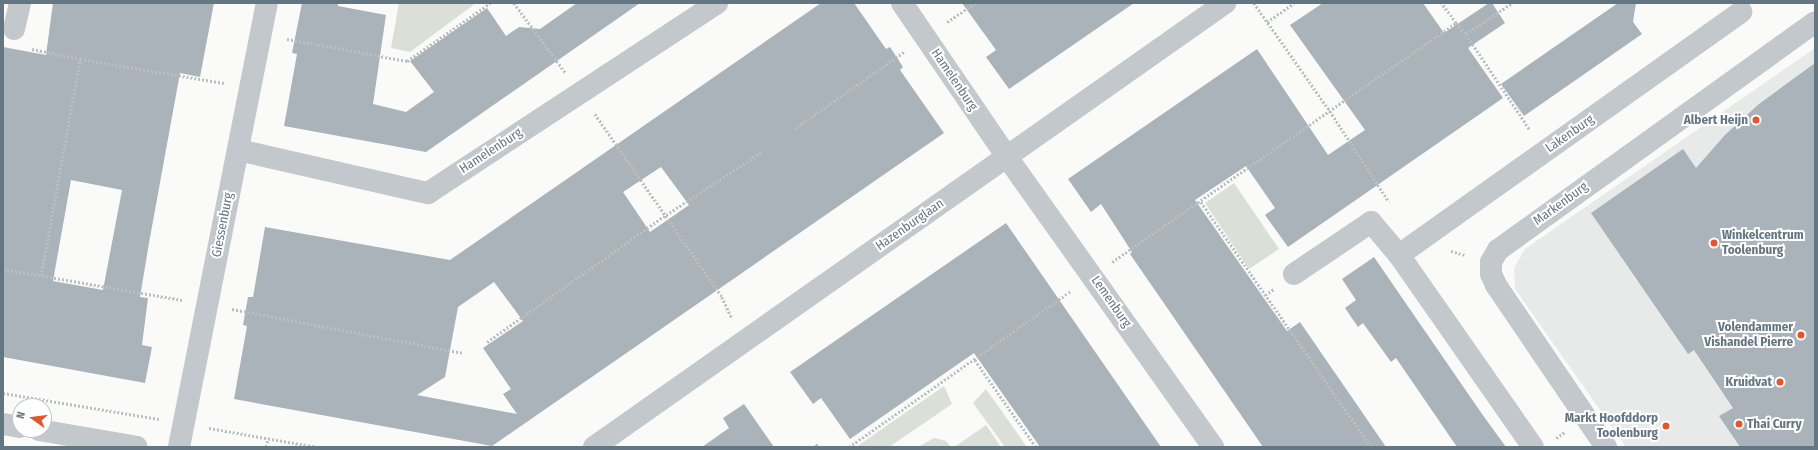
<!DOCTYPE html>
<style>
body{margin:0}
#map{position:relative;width:1818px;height:450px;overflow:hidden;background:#fafaf8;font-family:"Fira Sans Condensed",sans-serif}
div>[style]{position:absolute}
.built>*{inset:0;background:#e8e9e9}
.green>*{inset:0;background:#dadfd7}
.building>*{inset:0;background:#aab3b9}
.path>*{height:2.5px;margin-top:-1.25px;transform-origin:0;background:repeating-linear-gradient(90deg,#bbbfc2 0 2px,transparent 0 4px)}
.minor>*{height:22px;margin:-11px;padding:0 11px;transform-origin:11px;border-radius:11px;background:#c3c8cc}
.tertiary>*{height:22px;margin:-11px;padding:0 11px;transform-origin:11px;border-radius:11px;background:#c3c8cc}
.dots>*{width:11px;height:11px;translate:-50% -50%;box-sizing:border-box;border:2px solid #fff;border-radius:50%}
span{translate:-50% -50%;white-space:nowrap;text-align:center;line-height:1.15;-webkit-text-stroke:4px #fff;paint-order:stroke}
.street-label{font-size:13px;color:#657683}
.poi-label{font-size:13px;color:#657683;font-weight:700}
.right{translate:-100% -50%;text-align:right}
.left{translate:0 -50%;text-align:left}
.frame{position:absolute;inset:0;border:4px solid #657683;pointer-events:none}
.north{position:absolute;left:12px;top:398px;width:40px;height:40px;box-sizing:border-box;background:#fff;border:1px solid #c1c8cd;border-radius:50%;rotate:284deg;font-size:11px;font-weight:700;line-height:16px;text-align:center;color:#657683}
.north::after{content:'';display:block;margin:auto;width:14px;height:18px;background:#e4572e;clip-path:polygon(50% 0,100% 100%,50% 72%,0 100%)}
</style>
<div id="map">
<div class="built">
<i style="clip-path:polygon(1815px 48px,1815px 447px,1626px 447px,1515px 289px,1514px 268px,1525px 249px)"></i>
</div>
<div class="green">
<i style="clip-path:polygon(399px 3px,476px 3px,410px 52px,391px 48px)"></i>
<i style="clip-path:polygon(1234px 183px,1279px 249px,1249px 269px,1205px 203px)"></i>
<i style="clip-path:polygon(944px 386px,952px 404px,889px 447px,856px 447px)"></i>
<i style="clip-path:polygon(986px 389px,1027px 447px,1005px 447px,973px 403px)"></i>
<i style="clip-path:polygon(986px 425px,1001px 447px,956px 447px,956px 446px)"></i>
<i style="clip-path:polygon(934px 438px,946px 441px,951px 447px,918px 447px)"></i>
</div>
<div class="building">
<i style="clip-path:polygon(evenodd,53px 3px,214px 3px,200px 77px,180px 73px,149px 243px,140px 297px,148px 298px,142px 345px,152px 347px,145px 383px,3px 357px,3px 47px,46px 55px,53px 3px,71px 180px,122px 190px,103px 290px,53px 281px,71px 180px)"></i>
<i style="clip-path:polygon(302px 3px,338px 3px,338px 6px,386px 15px,373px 104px,406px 112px,434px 92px,410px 61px,487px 8px,506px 36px,519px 27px,540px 29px,577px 3px,640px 3px,426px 152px,284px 126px,297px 54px,292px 53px)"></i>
<i style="clip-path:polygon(evenodd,821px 3px,854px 3px,886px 49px,890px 47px,903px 67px,900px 70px,944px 133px,492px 446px,234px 399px,247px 326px,243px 325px,248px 297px,253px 297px,265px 227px,450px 260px,821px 3px,661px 167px,689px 205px,650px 232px,623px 192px,661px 167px,821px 3px,494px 282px,523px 321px,483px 348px,511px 389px,503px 394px,517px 414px,417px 395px,445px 377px,458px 307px,494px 282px)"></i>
<i style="clip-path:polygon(962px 3px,1134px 3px,1009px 89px,986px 57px,996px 50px)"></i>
<i style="clip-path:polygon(1323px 3px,1423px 3px,1444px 33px,1489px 3px,1492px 3px,1505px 23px,1468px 48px,1503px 98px,1288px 247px,1265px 215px,1275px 208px,1246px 166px,1195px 200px,1287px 331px,1300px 322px,1386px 447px,1263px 447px,1130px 254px,1132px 252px,1101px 204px,1091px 212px,1068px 179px,1257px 49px,1328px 155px,1365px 130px,1290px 25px)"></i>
<i style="clip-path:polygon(1618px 3px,1636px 3px,1633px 22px,1642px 34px,1524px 116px,1501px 84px)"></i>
<i style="clip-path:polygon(1815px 63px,1815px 447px,1740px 447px,1719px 416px,1733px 408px,1694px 350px,1688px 354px,1591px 213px,1683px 149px,1696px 168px,1725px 135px,1759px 104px)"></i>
<i style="clip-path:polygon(1006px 223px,1051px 288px,1161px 447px,1040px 447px,974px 353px,850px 439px,821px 398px,813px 404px,790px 372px)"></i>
<i style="clip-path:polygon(1374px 257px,1482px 414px,1506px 447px,1457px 447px,1396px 358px,1391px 362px,1363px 323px,1358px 327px,1345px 308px,1356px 300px,1342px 279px)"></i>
<i style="clip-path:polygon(744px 404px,774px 447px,702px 447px,729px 428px,723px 418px)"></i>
</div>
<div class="path">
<i style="left:514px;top:3px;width:86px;rotate:53.5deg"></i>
<i style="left:1254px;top:3px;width:132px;rotate:54.9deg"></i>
<i style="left:1330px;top:111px;width:108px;rotate:57deg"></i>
<i style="left:947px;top:22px;width:34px;rotate:-34deg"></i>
<i style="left:1267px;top:22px;width:33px;rotate:-35deg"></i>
<i style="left:1456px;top:23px;width:15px;rotate:48deg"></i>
<i style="left:1466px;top:34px;width:55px;rotate:-34deg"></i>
<i style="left:1466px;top:34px;width:115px;rotate:56.3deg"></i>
<i style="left:287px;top:39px;width:122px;rotate:10.4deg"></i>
<i style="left:407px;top:61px;width:101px;rotate:-34.9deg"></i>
<i style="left:32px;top:49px;width:49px;rotate:11.8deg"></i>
<i style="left:80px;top:59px;width:146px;rotate:9.5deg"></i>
<i style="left:595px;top:114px;width:223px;rotate:55.2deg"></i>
<i style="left:722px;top:297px;width:23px;rotate:65deg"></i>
<i style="left:794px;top:129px;width:134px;rotate:-35deg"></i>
<i style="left:1201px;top:202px;width:298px;rotate:55.2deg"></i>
<i style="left:1451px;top:251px;width:15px;rotate:16deg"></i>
<i style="left:1112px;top:262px;width:419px;rotate:-34.8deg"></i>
<i style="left:1456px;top:23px;width:25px;rotate:-127deg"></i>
<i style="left:3px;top:269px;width:182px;rotate:9.8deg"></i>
<i style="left:41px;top:276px;width:220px;rotate:-79.8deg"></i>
<i style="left:1265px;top:295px;width:11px;rotate:-34deg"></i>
<i style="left:232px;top:309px;width:234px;rotate:10.8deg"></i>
<i style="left:487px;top:342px;width:219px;rotate:-35.4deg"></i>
<i style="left:666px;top:215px;width:115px;rotate:-33.3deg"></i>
<i style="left:975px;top:360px;width:106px;rotate:55deg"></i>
<i style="left:3px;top:393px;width:158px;rotate:9.5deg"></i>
<i style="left:209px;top:428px;width:110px;rotate:10deg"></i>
<i style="left:1556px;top:438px;width:11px;rotate:-34deg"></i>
<i style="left:816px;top:444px;width:4px;rotate:56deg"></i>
<i style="left:266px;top:447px;width:9px;rotate:-77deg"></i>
<i style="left:849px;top:447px;width:271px;rotate:-35.1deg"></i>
</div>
<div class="minor">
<i style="left:902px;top:3px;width:186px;rotate:55.7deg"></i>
<i style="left:1007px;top:157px;width:356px;rotate:54.6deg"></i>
<i style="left:14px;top:29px;width:27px;rotate:-77deg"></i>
<i style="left:238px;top:150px;width:195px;rotate:12.8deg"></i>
<i style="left:428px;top:193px;width:346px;rotate:-33.3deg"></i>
<i style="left:1399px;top:255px;width:420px;rotate:-35.4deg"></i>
<i style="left:1294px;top:274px;width:93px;rotate:-34deg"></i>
<i style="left:1371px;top:222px;width:43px;rotate:49.7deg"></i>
<i style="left:1399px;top:255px;width:234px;rotate:55.1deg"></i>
<i style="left:179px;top:447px;width:453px;rotate:-78.8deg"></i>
<i style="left:594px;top:447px;width:772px;rotate:-35.13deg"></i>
</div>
<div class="tertiary">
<i style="left:3px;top:424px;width:17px;rotate:10deg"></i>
<i style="left:39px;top:430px;width:99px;rotate:9.8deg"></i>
<i style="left:1606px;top:447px;width:196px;rotate:-124.2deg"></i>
<i style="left:1496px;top:285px;width:12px;rotate:-114deg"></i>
<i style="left:1491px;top:274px;width:12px;rotate:-90deg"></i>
<i style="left:1491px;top:262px;width:14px;rotate:-60deg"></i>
<i style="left:1498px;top:250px;width:390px;rotate:-35.7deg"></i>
</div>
<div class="dots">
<i style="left:1756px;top:120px;background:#e4572e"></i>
<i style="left:1714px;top:243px;background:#e4572e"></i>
<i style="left:1801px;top:335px;background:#e4572e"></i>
<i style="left:1780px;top:382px;background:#e4572e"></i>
<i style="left:1739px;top:424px;background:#e4572e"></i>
<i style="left:1666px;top:426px;background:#e4572e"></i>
</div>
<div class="street-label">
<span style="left:954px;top:80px;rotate:56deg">Hamelenburg</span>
<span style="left:1570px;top:134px;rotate:-35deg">Lakenburg</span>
<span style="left:491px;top:151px;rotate:-33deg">Hamelenburg</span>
<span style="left:1561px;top:204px;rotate:-36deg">Markenburg</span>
<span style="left:223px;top:225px;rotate:-79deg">Giessenburg</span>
<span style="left:910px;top:225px;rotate:-35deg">Hazenburglaan</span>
<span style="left:1111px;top:302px;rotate:55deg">Lemenburg</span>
</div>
<div class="poi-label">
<span class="right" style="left:1748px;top:120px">Albert Heijn</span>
<span class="left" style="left:1722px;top:243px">Winkelcentrum<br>Toolenburg</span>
<span class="right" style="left:1793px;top:335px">Volendammer<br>Vishandel Pierre</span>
<span class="right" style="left:1772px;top:382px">Kruidvat</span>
<span class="right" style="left:1658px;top:426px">Markt Hoofddorp<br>Toolenburg</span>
<span class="left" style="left:1747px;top:424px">Thai Curry</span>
</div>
<div class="frame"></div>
<div class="north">N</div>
</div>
